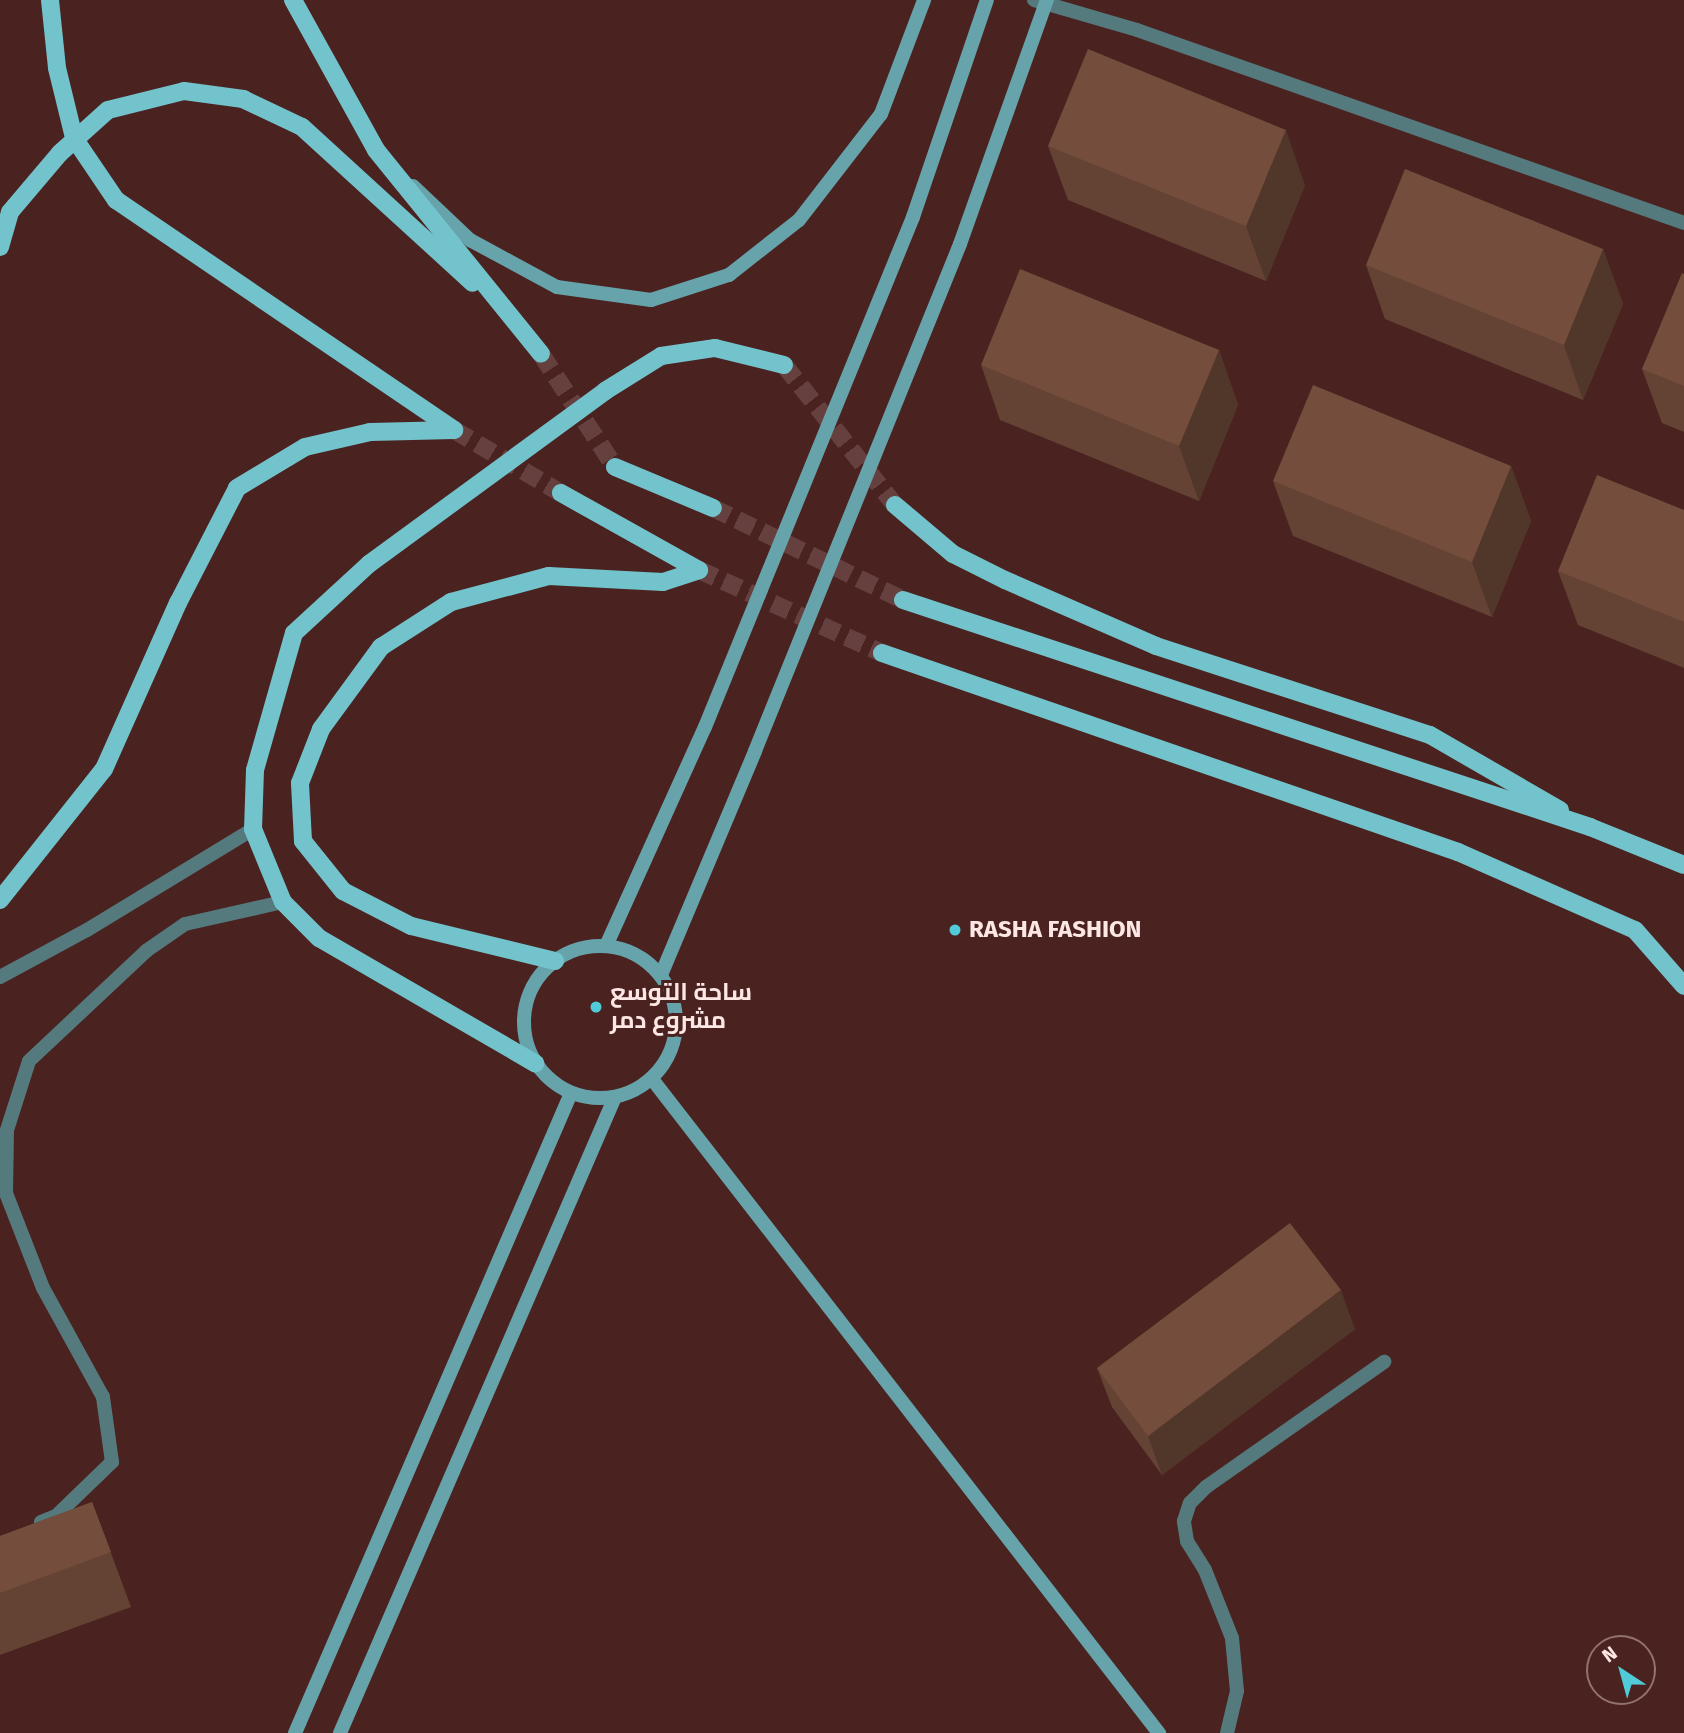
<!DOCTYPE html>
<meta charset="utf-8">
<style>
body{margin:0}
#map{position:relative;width:1684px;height:1733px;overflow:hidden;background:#4a2321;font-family:"Fira Sans",Cairo,sans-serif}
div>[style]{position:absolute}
.primary-tunnel>*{height:18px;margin-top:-9px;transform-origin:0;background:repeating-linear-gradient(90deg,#65403e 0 18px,transparent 0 27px)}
.lane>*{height:14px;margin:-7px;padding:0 7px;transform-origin:7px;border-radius:7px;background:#557a7e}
.street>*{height:14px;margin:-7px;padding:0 7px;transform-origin:7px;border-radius:7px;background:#557a7e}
.secondary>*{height:14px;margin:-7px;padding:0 7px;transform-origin:7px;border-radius:7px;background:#66a3aa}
.secondary>.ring{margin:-7px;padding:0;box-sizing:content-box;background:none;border:14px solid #66a3aa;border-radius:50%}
.primary>*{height:18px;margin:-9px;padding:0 9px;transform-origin:9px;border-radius:9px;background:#73c3cc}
.secondary-bridge>*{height:14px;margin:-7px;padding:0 7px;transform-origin:7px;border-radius:7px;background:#66a3aa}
.primary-bridge>*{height:18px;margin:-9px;padding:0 9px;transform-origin:9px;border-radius:9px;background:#73c3cc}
.wall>*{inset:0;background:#644234}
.shaded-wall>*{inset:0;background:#51362a}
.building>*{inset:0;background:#744d3c}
.dots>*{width:19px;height:19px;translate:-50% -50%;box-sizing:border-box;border:4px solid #4a2321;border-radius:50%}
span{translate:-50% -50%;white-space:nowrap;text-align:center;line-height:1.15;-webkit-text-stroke:6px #4a2321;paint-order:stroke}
.poi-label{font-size:24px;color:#fde7e5;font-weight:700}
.left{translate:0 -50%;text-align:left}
.north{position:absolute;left:1586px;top:1635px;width:70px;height:70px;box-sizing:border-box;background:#4a2321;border:2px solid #92716f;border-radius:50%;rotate:324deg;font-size:19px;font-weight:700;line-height:28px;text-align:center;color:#fde7e5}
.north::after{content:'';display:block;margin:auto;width:24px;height:32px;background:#52cbd8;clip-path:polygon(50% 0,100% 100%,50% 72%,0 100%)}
</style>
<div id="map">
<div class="primary-tunnel">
<i style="left:541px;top:354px;width:135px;rotate:56.8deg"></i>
<i style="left:784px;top:365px;width:179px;rotate:51.6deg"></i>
<i style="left:454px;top:430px;width:124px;rotate:30.5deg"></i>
<i style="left:713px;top:508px;width:211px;rotate:25.8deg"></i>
<i style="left:699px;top:570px;width:201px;rotate:24.4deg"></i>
</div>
<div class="lane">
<i style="left:1227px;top:1733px;width:43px;rotate:-76.6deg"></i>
<i style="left:1237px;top:1691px;width:53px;rotate:-95.4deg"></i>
<i style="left:1232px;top:1638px;width:73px;rotate:-111.7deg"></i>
<i style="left:1205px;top:1570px;width:34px;rotate:-122deg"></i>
<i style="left:1187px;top:1541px;width:20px;rotate:-99deg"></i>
<i style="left:1184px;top:1521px;width:19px;rotate:-72deg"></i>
<i style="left:1190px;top:1503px;width:23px;rotate:-45deg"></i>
<i style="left:1206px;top:1487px;width:218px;rotate:-35.1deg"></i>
</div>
<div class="street">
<i style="left:1034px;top:0;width:107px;rotate:16.2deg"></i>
<i style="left:1137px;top:30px;width:580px;rotate:19.43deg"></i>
<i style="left:0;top:977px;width:99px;rotate:-28.4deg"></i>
<i style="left:87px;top:930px;width:194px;rotate:-31.3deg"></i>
<i style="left:41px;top:1522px;width:16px;rotate:-22deg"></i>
<i style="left:56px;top:1516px;width:78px;rotate:-44deg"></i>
<i style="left:112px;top:1462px;width:66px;rotate:-97.9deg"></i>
<i style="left:103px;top:1397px;width:124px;rotate:-118.8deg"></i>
<i style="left:43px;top:1288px;width:102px;rotate:-111.3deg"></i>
<i style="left:6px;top:1193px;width:63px;rotate:-89.1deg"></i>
<i style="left:7px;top:1130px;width:72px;rotate:-72.3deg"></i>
<i style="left:29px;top:1061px;width:161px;rotate:-43.2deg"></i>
<i style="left:146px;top:951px;width:47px;rotate:-34.7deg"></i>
<i style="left:185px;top:924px;width:100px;rotate:-12.7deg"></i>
</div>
<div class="secondary">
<i style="left:413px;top:186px;width:79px;rotate:43.5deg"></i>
<i style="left:470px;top:240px;width:99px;rotate:28.4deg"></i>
<i style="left:557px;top:287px;width:95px;rotate:7.9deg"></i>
<i style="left:651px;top:300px;width:82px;rotate:-17.8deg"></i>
<i style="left:729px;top:275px;width:89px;rotate:-38.2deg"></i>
<i style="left:799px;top:220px;width:134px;rotate:-52.3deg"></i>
<i style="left:881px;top:114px;width:122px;rotate:-69.3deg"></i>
<i style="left:913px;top:217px;width:229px;rotate:-71.2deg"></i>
<i style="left:960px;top:244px;width:259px;rotate:-70.4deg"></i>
<i class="ring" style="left:524px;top:946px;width:138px;height:138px"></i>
<i style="left:606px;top:946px;width:240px;rotate:-65.7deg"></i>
<i style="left:661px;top:975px;width:243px;rotate:-67.2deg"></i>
<i style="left:652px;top:1079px;width:828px;rotate:52.22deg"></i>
<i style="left:295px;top:1733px;width:697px;rotate:-66.67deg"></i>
<i style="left:340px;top:1733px;width:693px;rotate:-66.62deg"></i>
</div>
<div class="primary">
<i style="left:50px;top:0;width:68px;rotate:84.1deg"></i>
<i style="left:57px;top:68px;width:72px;rotate:76.3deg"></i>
<i style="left:74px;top:138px;width:75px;rotate:55.9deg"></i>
<i style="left:116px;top:200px;width:409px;rotate:34.2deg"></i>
<i style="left:293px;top:0;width:171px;rotate:61deg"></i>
<i style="left:376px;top:150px;width:262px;rotate:51deg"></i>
<i style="left:184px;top:91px;width:60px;rotate:7.7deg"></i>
<i style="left:243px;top:99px;width:65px;rotate:25.4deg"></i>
<i style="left:302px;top:127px;width:231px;rotate:42.4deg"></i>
<i style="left:0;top:247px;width:36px;rotate:-74deg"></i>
<i style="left:661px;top:356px;width:55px;rotate:-8.4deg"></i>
<i style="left:715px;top:348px;width:71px;rotate:13.8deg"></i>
<i style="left:615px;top:467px;width:106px;rotate:22.7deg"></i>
<i style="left:561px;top:493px;width:158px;rotate:29.2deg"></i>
<i style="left:895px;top:505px;width:76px;rotate:40.2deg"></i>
<i style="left:953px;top:554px;width:58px;rotate:26.6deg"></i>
<i style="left:1005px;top:580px;width:165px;rotate:23.6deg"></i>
<i style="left:1156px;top:646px;width:288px;rotate:18deg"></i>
<i style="left:1430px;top:735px;width:150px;rotate:30deg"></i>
<i style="left:369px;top:564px;width:102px;rotate:137.4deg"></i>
<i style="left:294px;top:633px;width:142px;rotate:105.9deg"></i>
<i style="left:255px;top:770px;width:59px;rotate:91.9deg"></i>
<i style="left:253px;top:829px;width:79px;rotate:67.7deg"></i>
<i style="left:283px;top:902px;width:51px;rotate:45deg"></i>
<i style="left:319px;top:938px;width:250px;rotate:30.1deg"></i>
<i style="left:903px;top:600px;width:724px;rotate:18.28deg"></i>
<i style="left:1590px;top:827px;width:101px;rotate:22deg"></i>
<i style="left:882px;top:653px;width:609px;rotate:19.06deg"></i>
<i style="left:1458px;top:852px;width:193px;rotate:23.8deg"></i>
<i style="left:1635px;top:930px;width:74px;rotate:48.8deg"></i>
<i style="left:0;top:900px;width:167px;rotate:-51.6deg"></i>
<i style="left:104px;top:769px;width:182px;rotate:-66deg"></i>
<i style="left:178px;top:603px;width:129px;rotate:-62.8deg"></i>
<i style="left:237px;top:488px;width:79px;rotate:-31.1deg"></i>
<i style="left:305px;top:447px;width:67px;rotate:-13deg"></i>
<i style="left:370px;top:432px;width:84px;rotate:-1.4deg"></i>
<i style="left:555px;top:961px;width:148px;rotate:-166.3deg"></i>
<i style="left:411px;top:926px;width:76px;rotate:-152.8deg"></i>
<i style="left:343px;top:891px;width:64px;rotate:-128.7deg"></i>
<i style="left:303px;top:841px;width:58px;rotate:-93deg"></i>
<i style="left:300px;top:783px;width:58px;rotate:-68.7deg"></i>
<i style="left:321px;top:729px;width:102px;rotate:-53.8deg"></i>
<i style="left:381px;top:647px;width:83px;rotate:-32.7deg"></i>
<i style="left:451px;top:602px;width:101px;rotate:-14.9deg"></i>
<i style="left:549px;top:576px;width:114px;rotate:3deg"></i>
<i style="left:663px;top:582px;width:38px;rotate:-18deg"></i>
</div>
<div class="secondary-bridge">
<i style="left:705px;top:727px;width:551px;rotate:-67.81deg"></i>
<i style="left:755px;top:751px;width:547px;rotate:-67.98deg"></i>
</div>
<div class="primary-bridge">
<i style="left:10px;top:212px;width:77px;rotate:-49.7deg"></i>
<i style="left:60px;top:153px;width:64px;rotate:-41.9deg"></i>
<i style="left:108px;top:110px;width:78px;rotate:-14deg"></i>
<i style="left:369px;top:564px;width:293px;rotate:-36.2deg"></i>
<i style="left:605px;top:391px;width:66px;rotate:-32deg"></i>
</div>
<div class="wall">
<i style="clip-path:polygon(1048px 146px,1305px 185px,1266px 281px,1068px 200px)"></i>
<i style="clip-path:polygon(1603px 249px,1623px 304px,1583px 400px,1385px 319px,1366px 265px)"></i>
<i style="clip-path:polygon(1684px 274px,1684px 432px,1662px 423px,1642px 369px)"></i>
<i style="clip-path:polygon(1219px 350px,1238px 405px,1199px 501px,1000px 420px,981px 365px)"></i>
<i style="clip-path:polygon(1511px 466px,1531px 521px,1492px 617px,1293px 536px,1273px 481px)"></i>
<i style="clip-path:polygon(1684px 510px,1684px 668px,1578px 625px,1558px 571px)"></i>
<i style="clip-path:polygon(1355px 1329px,1162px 1475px,1112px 1407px,1097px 1368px)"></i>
<i style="clip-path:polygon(92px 1502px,131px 1607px,0 1655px,0 1536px)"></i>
</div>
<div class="shaded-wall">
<i style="clip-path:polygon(1286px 130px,1305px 185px,1266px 281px,1246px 226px)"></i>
<i style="clip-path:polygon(1603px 249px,1623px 304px,1583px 400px,1564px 345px)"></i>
<i style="clip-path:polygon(1219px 350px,1238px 405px,1199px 501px,1179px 446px)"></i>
<i style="clip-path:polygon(1511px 466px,1531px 521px,1492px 617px,1472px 562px)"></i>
<i style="clip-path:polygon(1341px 1290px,1355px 1329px,1162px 1475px,1148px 1436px)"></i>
</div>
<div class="building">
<i style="clip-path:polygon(1088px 49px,1286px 130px,1246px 226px,1048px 146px)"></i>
<i style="clip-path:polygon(1405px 169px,1603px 249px,1564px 345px,1366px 265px)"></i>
<i style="clip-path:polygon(1020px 269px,1219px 350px,1179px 446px,981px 365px)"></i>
<i style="clip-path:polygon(1682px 273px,1684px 274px,1684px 386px,1642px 369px)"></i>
<i style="clip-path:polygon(1313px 385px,1511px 466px,1472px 562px,1273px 481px)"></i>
<i style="clip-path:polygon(1597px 475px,1684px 510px,1684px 622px,1558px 571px)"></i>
<i style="clip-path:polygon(1290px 1223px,1341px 1290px,1148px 1436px,1097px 1368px)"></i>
<i style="clip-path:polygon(92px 1502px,111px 1552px,0 1593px,0 1536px)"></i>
</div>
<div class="dots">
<i style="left:955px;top:930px;background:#52cbd8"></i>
<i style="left:596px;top:1007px;background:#52cbd8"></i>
</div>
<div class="poi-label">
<span class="left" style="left:969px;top:930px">RASHA FASHION</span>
<span class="left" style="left:610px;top:1007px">ساحة التوسع<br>مشروع دمر</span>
</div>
<div class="north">N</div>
</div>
